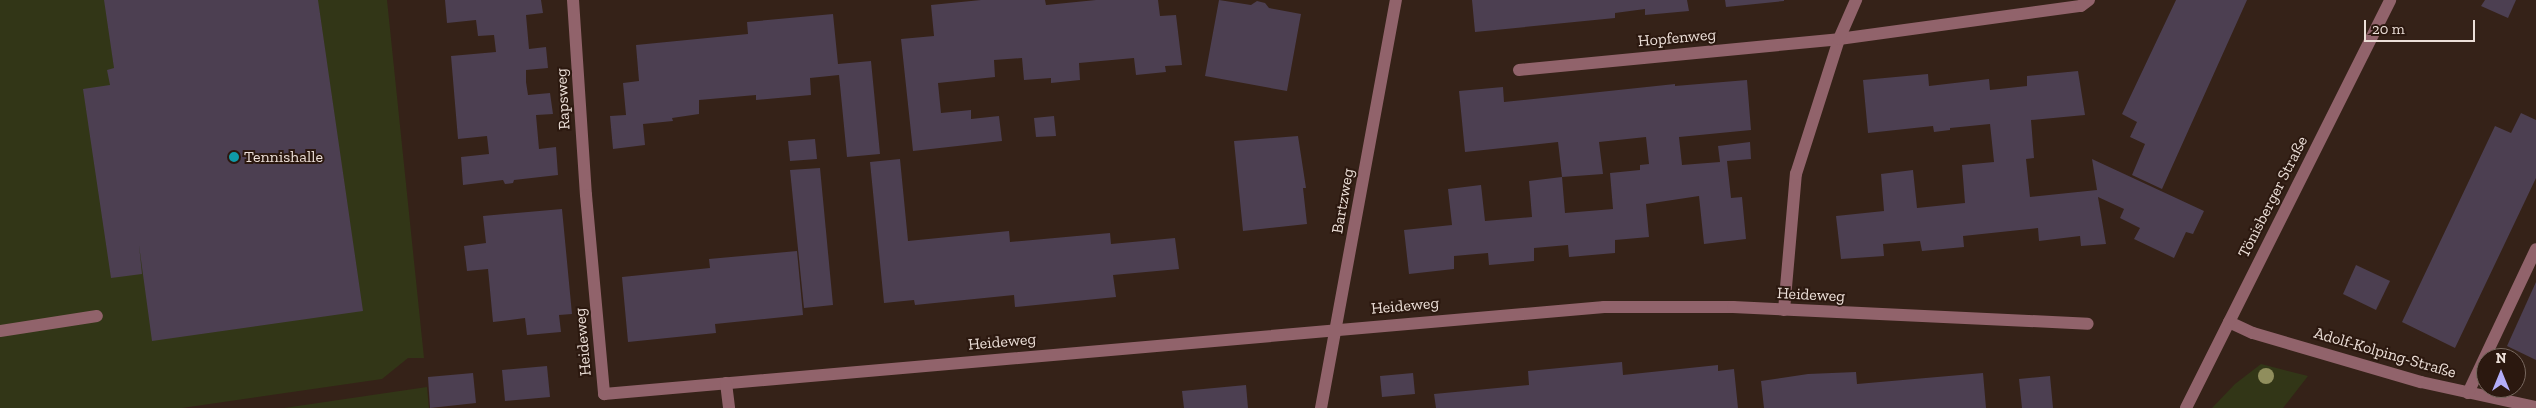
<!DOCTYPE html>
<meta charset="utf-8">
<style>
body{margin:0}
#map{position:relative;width:2536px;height:408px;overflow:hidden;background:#352218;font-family:"Zilla Slab",serif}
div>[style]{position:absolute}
.green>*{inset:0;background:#323617}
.building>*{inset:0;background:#4c3f51}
.minor>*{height:12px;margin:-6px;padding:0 6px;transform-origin:6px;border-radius:6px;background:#91636b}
.trees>*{width:16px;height:16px;margin:-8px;border-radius:50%;background:#908e5d}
.dots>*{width:14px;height:14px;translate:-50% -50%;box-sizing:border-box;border:2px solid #2b180f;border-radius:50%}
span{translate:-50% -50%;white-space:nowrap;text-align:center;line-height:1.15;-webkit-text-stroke:4px #2b180f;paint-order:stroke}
.street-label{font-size:16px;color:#ecdfd8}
.poi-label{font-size:16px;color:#ecdfd8}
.left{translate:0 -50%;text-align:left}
.north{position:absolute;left:2476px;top:348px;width:50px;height:50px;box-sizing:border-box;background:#2b180f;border:1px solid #78685f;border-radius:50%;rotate:0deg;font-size:14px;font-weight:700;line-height:20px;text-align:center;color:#ecdfd8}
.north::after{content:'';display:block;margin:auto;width:18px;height:22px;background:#b2adf9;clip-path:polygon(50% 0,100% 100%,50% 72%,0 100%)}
.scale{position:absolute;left:2364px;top:20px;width:111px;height:22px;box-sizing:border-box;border:2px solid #ecdfd8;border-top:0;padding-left:6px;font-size:15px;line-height:18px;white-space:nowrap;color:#ecdfd8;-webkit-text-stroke:4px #2b180f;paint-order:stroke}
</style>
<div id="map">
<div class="green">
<i style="clip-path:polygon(0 0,387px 0,424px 358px,408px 358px,382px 379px,182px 408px,0 408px)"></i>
<i style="clip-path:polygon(2261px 364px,2308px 376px,2283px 408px,2212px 408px,2235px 384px)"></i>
<i style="clip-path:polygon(427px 387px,429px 408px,284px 408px)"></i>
</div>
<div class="building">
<i style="clip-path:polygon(104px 0,318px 0,363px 311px,152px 341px,139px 245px,142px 274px,111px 278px,83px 89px,110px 85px,107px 70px,114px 68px)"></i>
<i style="clip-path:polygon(445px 0,541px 0,543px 13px,526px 15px,529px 49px,546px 47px,548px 68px,526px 70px,526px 82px,528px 95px,550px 93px,553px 114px,536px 115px,539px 149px,556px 147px,558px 175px,514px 180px,513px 183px,505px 184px,503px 180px,463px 185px,461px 157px,489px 154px,487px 136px,458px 139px,451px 56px,496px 52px,494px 35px,478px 36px,476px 20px,447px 23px)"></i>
<i style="clip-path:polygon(981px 0,1045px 0,1046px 5px,1096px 0,1158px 0,1160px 16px,1176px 15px,1182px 65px,1165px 66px,1166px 72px,1136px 75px,1134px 58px,1079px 63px,1080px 80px,1051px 83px,1051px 78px,1024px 80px,1022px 58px,994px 60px,995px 77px,938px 83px,941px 113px,971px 110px,971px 119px,999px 116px,1002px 141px,913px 151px,901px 39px,934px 36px,931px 5px)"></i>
<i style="clip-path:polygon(1219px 0,1251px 5px,1257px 1px,1265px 3px,1269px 8px,1301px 14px,1287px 91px,1205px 76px)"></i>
<i style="clip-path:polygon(1472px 0,1687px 0,1689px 11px,1645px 15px,1645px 9px,1615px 13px,1615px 18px,1475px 32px)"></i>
<i style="clip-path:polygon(1725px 0,1784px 0,1784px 1px,1726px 7px)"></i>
<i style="clip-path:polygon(2176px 0,2247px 0,2162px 189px,2132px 175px,2145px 144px,2130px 137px,2137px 122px,2122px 114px)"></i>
<i style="clip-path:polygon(2485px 0,2516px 0,2508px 18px,2481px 6px)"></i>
<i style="clip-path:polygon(833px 14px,838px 64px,871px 61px,880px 154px,847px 157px,839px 75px,810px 78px,811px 95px,756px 100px,756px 95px,699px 100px,699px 114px,672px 118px,673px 121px,643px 124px,645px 145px,613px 149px,610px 116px,626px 115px,623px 83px,639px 81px,636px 45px,748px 34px,747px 22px)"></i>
<i style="clip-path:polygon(2078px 71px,2085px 115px,2031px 120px,2034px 158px,2026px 159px,2030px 197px,2097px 190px,2092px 159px,2204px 211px,2193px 234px,2186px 232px,2174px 258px,2134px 239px,2140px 228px,2120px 218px,2124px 209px,2098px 197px,2106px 244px,2081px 246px,2080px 236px,2039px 241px,2038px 228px,1963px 236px,1964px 247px,1922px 251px,1920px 241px,1883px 244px,1884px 256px,1841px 259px,1836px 216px,1884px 211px,1881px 174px,1913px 170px,1917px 208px,1965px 203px,1962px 165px,1994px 162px,1990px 124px,1950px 128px,1950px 130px,1934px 132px,1933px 126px,1868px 133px,1863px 80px,1928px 74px,1929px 86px,1989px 79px,1990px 90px,2027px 86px,2027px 76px)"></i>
<i style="clip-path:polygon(1747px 80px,1751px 130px,1679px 137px,1682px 165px,1720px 162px,1718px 146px,1750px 142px,1751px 159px,1727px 161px,1731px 198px,1742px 197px,1746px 239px,1704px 244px,1699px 196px,1646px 204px,1649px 237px,1615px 240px,1615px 253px,1569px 257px,1568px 245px,1534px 248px,1534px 261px,1489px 265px,1488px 253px,1454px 256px,1454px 269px,1409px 274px,1404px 230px,1452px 225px,1448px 189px,1481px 185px,1485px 221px,1532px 217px,1529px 181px,1562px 177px,1565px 213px,1613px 209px,1610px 173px,1640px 170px,1640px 165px,1649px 164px,1646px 137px,1599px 142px,1603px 174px,1562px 177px,1558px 142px,1465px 152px,1459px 91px,1503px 87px,1504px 102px,1675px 84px,1675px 86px)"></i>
<i style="clip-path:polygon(2521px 113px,2536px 120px,2536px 178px,2455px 348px,2402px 322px,2495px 126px,2511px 133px)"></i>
<i style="clip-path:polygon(1054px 116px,1056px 136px,1036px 137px,1034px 118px)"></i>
<i style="clip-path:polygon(1298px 136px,1306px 188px,1303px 188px,1307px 224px,1243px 231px,1234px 141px)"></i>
<i style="clip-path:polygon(815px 139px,817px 159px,790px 161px,788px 141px)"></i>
<i style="clip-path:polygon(900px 159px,908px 241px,1009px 231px,1010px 242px,1110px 233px,1111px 244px,1175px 238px,1179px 269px,1113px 275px,1116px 297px,1015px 307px,1014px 295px,915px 305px,914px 300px,884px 303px,870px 162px)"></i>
<i style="clip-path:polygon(820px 168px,833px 305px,804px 308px,790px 170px)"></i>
<i style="clip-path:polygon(562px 209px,572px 314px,559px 315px,561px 332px,527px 335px,525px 318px,493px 322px,488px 269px,467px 271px,464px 246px,486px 243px,483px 216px)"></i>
<i style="clip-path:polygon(797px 251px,803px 315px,715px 324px,716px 333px,628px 342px,622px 277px,710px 268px,709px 259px)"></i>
<i style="clip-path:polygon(2356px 265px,2390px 281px,2376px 310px,2343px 294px)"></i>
<i style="clip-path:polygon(2536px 282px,2536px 360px,2507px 346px)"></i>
<i style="clip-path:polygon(1622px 362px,1623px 375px,1718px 365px,1718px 371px,1734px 369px,1738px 408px,1436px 408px,1434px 394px,1529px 385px,1528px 371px)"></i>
<i style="clip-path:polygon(547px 366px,550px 397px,505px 401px,502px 370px)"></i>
<i style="clip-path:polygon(1856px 372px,1857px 384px,1983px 373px,1986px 408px,1764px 408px,1761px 381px,1808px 374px)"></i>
<i style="clip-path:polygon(473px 373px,476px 403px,430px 408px,428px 377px)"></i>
<i style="clip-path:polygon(1413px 373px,1415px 394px,1382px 397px,1380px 376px)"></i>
<i style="clip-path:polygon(2050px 376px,2053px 408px,2022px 408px,2019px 379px)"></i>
<i style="clip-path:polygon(1246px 385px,1248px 408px,1184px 408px,1182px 391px)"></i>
</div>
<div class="minor">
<i style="left:573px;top:0;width:195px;rotate:86.2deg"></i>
<i style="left:586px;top:195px;width:200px;rotate:84.8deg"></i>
<i style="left:604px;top:394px;width:1004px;rotate:-4.97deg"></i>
<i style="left:1604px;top:307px;width:129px"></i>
<i style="left:1733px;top:307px;width:355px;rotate:2.7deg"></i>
<i style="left:1519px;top:70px;width:321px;rotate:-5.5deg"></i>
<i style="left:1839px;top:39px;width:244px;rotate:-7.8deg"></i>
<i style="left:2081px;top:6px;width:10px;rotate:-37deg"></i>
<i style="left:1784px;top:310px;width:137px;rotate:-85deg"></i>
<i style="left:1796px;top:174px;width:142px;rotate:-72.3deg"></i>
<i style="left:1839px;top:39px;width:43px;rotate:-66.4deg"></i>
<i style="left:2229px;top:322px;width:26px;rotate:25deg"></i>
<i style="left:2253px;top:333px;width:175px;rotate:16.3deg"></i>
<i style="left:2421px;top:382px;width:118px;rotate:12.3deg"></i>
<i style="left:0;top:331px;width:98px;rotate:-8.8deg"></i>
<i style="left:726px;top:383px;width:25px;rotate:83deg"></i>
<i style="left:2468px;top:393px;width:159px;rotate:-64.7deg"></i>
<i style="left:1321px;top:408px;width:415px;rotate:-79.6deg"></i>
<i style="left:2186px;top:408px;width:456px;rotate:-63.4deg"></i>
</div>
<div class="trees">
<i style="left:2266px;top:376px"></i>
</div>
<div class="dots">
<i style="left:234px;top:157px;background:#0f9aa8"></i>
</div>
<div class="street-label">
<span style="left:1677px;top:38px;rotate:-5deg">Hopfenweg</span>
<span style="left:563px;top:99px;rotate:-93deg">Rapsweg</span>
<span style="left:2273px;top:197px;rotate:-63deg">Tönisberger Straße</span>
<span style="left:1343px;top:201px;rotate:-80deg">Bartzweg</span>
<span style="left:1811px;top:295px;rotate:3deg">Heideweg</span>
<span style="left:1405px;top:306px;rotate:-5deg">Heideweg</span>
<span style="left:583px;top:342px;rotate:-95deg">Heideweg</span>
<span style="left:1002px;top:342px;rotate:-5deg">Heideweg</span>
<span style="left:2385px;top:353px;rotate:16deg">Adolf-Kolping-Straße</span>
</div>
<div class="poi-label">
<span class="left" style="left:244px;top:157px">Tennishalle</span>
</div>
<div class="north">N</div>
<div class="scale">20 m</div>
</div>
